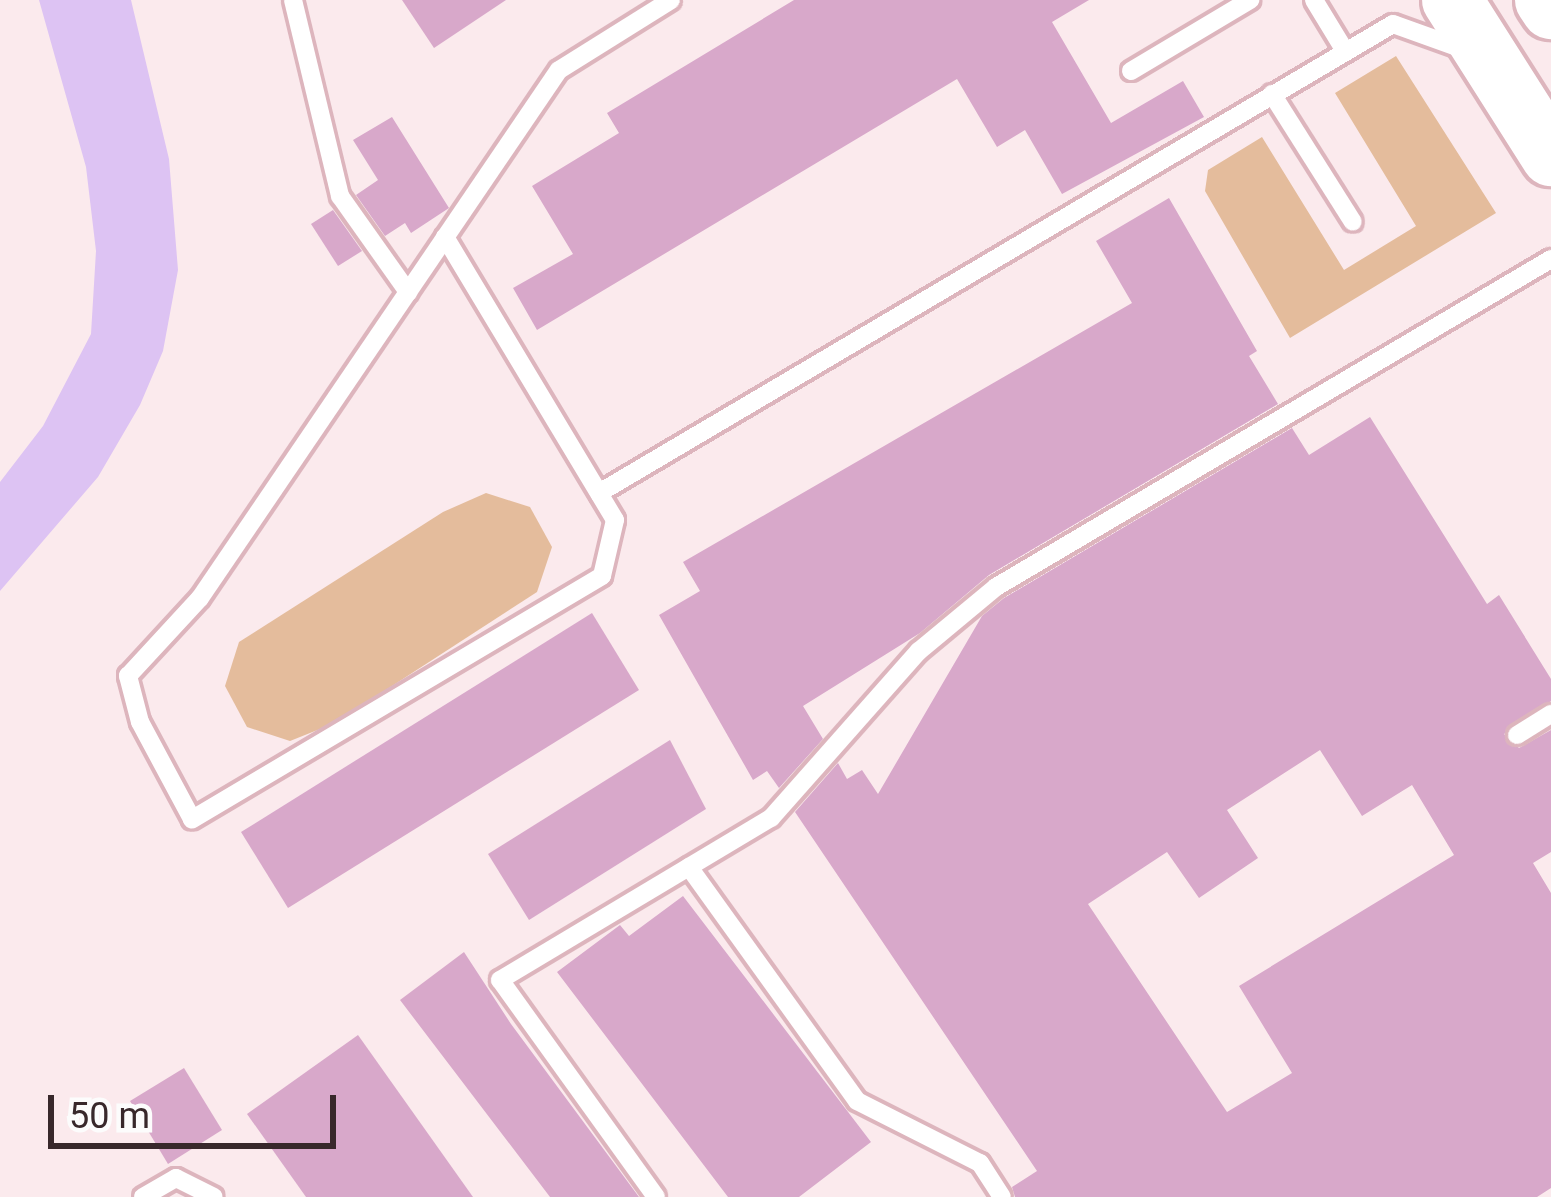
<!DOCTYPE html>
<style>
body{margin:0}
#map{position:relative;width:1551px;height:1197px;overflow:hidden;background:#fbeaed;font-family:Roboto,sans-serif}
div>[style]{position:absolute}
.green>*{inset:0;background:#e4bc9c}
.water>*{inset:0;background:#ddc3f3}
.building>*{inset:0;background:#d8a8ca}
.roads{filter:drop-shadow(3px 0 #ddb5bd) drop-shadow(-3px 0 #ddb5bd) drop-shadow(0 3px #ddb5bd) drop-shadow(0 -3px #ddb5bd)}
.service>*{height:18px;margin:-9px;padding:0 9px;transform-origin:9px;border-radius:9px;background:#fff}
.trunk>*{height:60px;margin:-30px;padding:0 30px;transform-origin:30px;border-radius:30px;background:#fff}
span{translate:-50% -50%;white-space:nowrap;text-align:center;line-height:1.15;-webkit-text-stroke:10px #fcfcfc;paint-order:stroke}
.scale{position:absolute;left:48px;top:1095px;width:288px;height:54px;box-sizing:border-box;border:6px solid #38282b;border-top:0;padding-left:15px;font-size:36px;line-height:42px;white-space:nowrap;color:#38282b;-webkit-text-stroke:9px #fcfcfc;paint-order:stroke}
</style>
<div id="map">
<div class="green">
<i style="clip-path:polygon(1396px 56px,1496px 213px,1290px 338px,1205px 191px,1208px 170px,1262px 137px,1344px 270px,1416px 226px,1335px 93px)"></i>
<i style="clip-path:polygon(486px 493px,530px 507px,552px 547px,537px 592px,335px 723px,290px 741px,247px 727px,225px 686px,239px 642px,443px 512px)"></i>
</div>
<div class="water">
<i style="clip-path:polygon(39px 0,131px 0,169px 159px,178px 270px,163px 351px,140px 405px,98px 477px,0 591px,0 482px,43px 426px,91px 334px,96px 251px,86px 167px)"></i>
</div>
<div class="building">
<i style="clip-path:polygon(402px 0,506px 0,434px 48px)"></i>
<i style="clip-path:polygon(794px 0,1089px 0,1052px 22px,1111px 123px,1183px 81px,1204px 117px,1062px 194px,1025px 130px,997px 147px,957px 79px,537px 330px,513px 288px,573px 254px,532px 186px,619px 133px,607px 113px)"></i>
<i style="clip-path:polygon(392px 117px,449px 208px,411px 233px,405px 223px,385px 236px,356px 195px,378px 180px,353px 140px)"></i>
<i style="clip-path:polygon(1169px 198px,1257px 351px,1249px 356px,1278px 404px,989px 575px,920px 633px,803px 706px,823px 739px,779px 788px,767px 771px,753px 780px,659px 615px,700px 591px,683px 562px,1132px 303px,1096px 241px)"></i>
<i style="clip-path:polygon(333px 210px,362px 251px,338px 266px,311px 224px)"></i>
<i style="clip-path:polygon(evenodd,1370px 417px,1487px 604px,1499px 595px,1551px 679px,1551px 701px,1504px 734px,1519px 748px,1551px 730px,1551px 852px,1533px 863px,1551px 893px,1551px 1188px,1537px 1197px,1015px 1197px,1012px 1187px,1037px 1171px,795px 812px,838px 763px,847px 779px,862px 770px,878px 794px,982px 616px,1004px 598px,1292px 428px,1309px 455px,1370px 417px,1320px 750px,1362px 816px,1412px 785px,1454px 855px,1239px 986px,1292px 1073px,1227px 1112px,1088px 904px,1167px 852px,1199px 898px,1258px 858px,1227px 810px,1320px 750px)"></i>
<i style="clip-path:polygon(592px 613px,639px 690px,288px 908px,241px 832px)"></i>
<i style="clip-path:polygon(670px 740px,706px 809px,529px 920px,488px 854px)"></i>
<i style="clip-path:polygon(683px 896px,871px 1142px,799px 1197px,728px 1197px,557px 972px,620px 925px,629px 936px)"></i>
<i style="clip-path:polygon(464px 952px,511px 1024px,639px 1197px,550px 1197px,400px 1000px)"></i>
<i style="clip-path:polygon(358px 1035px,473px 1197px,306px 1197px,247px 1114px)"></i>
<i style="clip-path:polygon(184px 1068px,222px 1130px,168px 1164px,130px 1101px)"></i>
</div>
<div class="roads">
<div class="service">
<i style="left:293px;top:0;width:202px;rotate:76.5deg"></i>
<i style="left:340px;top:196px;width:118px;rotate:54.7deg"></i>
<i style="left:1314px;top:0;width:60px;rotate:58.7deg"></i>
<i style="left:1131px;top:71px;width:139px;rotate:-30.8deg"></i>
<i style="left:1272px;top:94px;width:151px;rotate:57.7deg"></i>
<i style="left:445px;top:237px;width:330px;rotate:59deg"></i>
<i style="left:615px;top:520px;width:57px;rotate:103.1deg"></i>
<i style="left:602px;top:576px;width:477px;rotate:149.3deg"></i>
<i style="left:192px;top:819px;width:110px;rotate:-118.2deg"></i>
<i style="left:140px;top:722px;width:48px;rotate:-104.6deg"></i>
<i style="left:128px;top:676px;width:106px;rotate:-47.3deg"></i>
<i style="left:200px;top:598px;width:370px;rotate:-55.8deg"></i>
<i style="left:408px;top:292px;width:268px;rotate:-55.8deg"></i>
<i style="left:559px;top:70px;width:132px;rotate:-32deg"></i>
<i style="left:599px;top:493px;width:922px;rotate:-30.57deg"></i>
<i style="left:1393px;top:24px;width:74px;rotate:19.7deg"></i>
<i style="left:1517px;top:735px;width:40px;rotate:-32deg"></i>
<i style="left:689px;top:867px;width:288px;rotate:54.3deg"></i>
<i style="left:857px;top:1101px;width:138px;rotate:26.8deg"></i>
<i style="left:980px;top:1163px;width:40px;rotate:57.1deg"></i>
<i style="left:143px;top:1197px;width:38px;rotate:-30deg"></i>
<i style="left:176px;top:1178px;width:42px;rotate:26.6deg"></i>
<i style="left:656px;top:1197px;width:267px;rotate:-125.7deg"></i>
<i style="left:500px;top:980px;width:316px;rotate:-30.9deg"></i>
<i style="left:771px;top:818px;width:223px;rotate:-48.5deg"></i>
<i style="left:919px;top:651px;width:100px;rotate:-39.7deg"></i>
<i style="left:996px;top:587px;width:645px;rotate:-30.58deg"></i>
</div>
<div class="trunk">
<i style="left:1452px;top:0;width:185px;rotate:57.6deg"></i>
<i style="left:1545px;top:0;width:11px;rotate:56deg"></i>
</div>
</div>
<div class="scale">50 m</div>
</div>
